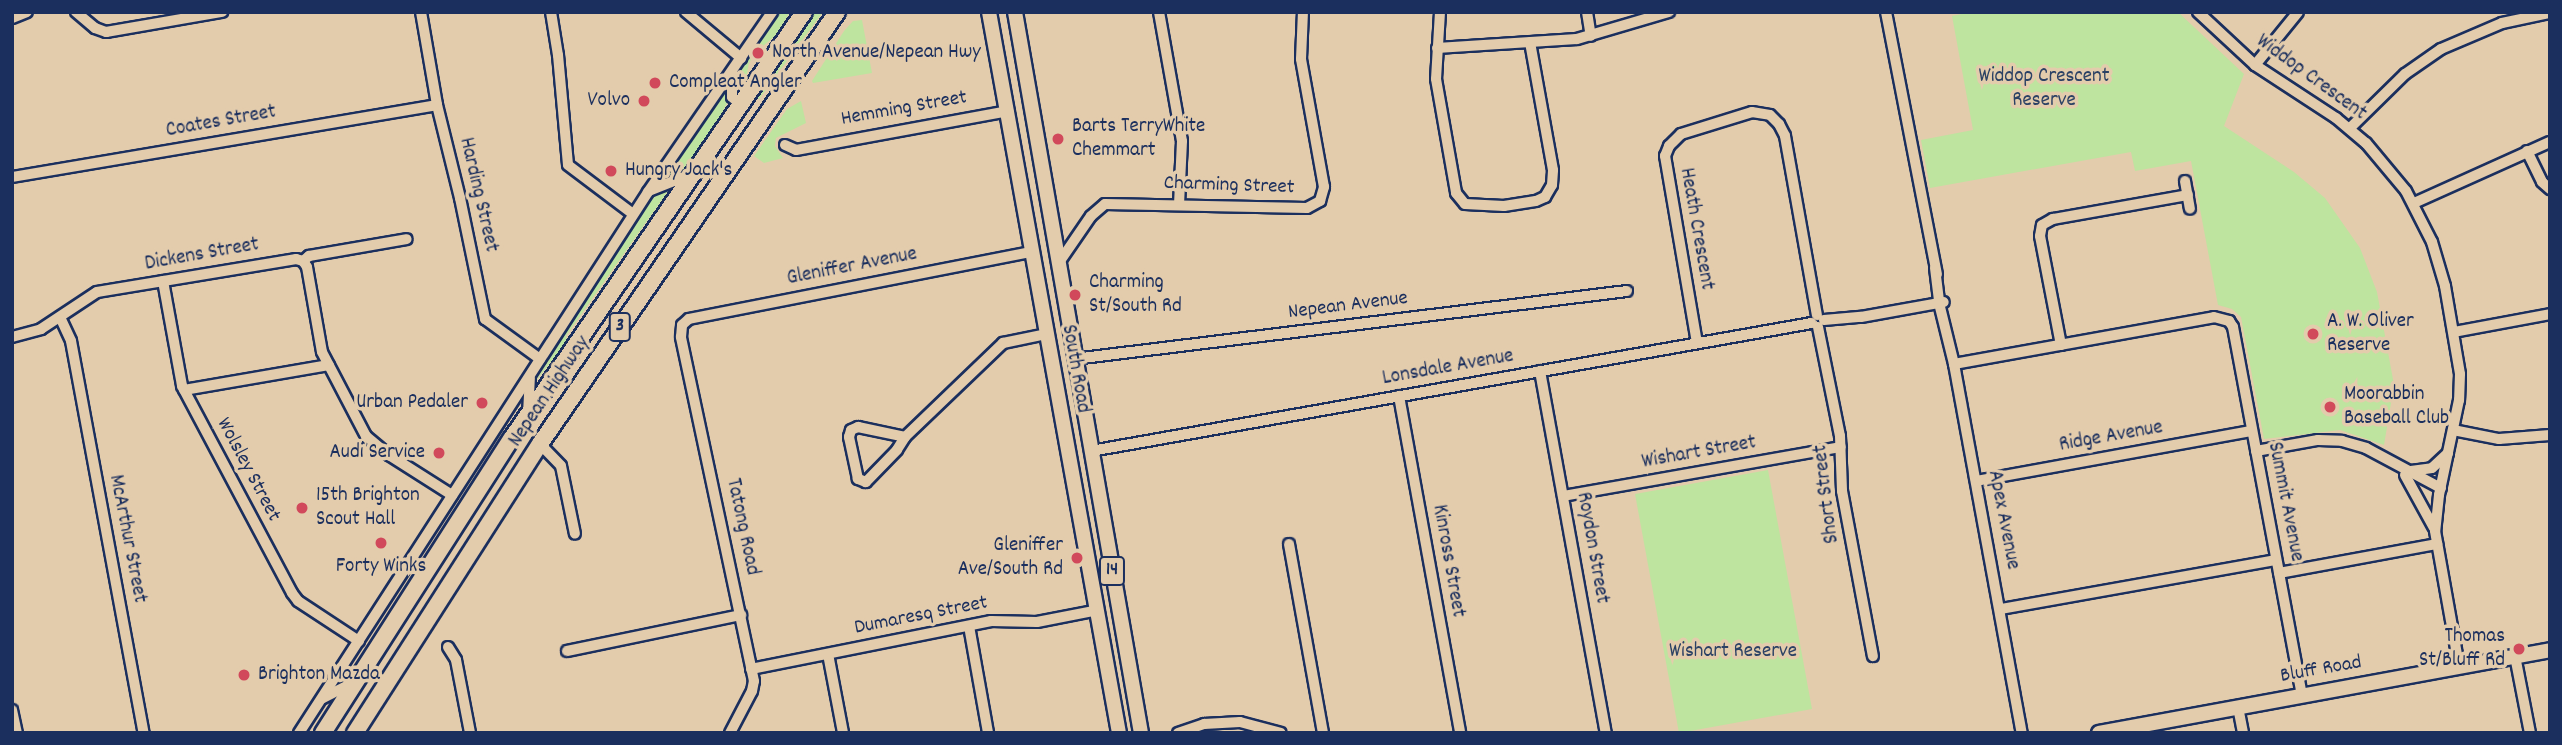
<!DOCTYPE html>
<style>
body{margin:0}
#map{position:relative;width:2562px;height:745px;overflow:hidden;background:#e3ccac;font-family:Dekko,sans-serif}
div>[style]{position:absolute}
.green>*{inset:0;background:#bee49f}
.roads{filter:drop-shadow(2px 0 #1b2f5e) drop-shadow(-2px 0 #1b2f5e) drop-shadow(0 2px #1b2f5e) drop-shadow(0 -2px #1b2f5e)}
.minor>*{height:10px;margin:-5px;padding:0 5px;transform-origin:5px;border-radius:5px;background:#e3ccac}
.major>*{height:14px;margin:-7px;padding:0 7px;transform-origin:7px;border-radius:7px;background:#e3ccac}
.highway>*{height:16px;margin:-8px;padding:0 8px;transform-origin:8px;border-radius:8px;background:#e3ccac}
.dots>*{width:19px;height:19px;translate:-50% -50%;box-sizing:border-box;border:4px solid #e3ccac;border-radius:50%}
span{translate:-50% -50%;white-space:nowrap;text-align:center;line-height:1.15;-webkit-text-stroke:7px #e3ccac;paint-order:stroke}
.shield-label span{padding:2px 5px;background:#e3ccac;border:2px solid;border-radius:5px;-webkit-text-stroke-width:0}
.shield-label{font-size:19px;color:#1b2f5e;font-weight:700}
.poi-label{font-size:21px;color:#1b2f5e}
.left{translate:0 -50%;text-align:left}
.right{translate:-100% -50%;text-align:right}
.park-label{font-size:21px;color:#2b4164}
.street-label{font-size:21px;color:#1b2f5e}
.frame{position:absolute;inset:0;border:14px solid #1b2f5e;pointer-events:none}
</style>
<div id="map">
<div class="green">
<i style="clip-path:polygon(778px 12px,790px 12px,776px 35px,756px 52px,749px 63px,746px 79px,736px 91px,738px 72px)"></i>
<i style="clip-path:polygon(815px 12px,823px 12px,759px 99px,756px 98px)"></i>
<i style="clip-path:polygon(1971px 12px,2178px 12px,2244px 74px,2224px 126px,2294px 172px,2325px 198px,2360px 248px,2377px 292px,2394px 385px,2384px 445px,2340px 430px,2264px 439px,2241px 317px,2232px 309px,2218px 305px,2191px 161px,2135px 171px,2131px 152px,1930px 188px,1921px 140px,1973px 130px,1952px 16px)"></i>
<i style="clip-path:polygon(862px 20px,872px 73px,813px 83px,812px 81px,844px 31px,853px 21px)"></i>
<i style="clip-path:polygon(729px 86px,728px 101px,721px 115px,684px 169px,665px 179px)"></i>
<i style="clip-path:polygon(801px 101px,806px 123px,776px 138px,775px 146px,783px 158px,764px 163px,754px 156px,787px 109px)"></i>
<i style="clip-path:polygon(673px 184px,566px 336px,567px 341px,533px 385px,648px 203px,663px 189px)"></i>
<i style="clip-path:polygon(1768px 470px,1812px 709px,1679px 733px,1635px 494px)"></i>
</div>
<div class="roads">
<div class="minor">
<i style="left:76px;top:12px;width:25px;rotate:40deg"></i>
<i style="left:95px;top:28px;width:12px;rotate:20deg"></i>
<i style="left:106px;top:32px;width:118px;rotate:-9.8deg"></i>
<i style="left:421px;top:12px;width:94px;rotate:80.2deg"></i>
<i style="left:437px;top:105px;width:96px;rotate:76.1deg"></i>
<i style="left:460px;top:198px;width:124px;rotate:78.3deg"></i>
<i style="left:485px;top:319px;width:68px;rotate:36deg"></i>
<i style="left:551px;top:12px;width:44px;rotate:80.8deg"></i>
<i style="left:558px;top:55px;width:110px;rotate:84.8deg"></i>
<i style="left:568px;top:165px;width:81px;rotate:37deg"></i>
<i style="left:686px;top:12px;width:72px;rotate:39.9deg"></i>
<i style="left:1159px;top:12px;width:131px;rotate:79.9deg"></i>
<i style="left:1182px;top:141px;width:64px;rotate:92.7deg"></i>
<i style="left:1440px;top:12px;width:67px;rotate:93.4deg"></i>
<i style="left:1436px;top:79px;width:116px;rotate:80deg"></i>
<i style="left:1456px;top:193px;width:14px;rotate:51deg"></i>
<i style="left:1465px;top:204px;width:39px;rotate:3deg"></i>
<i style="left:1504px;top:206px;width:32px;rotate:-9deg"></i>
<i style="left:1536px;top:201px;width:10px;rotate:-24deg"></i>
<i style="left:1545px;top:197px;width:14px;rotate:-60deg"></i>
<i style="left:1552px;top:185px;width:15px;rotate:-86deg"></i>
<i style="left:1553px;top:170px;width:130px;rotate:-100.2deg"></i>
<i style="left:1587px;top:12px;width:24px;rotate:81deg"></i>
<i style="left:1886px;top:12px;width:267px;rotate:79deg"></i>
<i style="left:2198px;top:12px;width:78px;rotate:42.9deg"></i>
<i style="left:2255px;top:65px;width:97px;rotate:33.2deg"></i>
<i style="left:2336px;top:118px;width:39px;rotate:40deg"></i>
<i style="left:2366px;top:143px;width:62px;rotate:50.2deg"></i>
<i style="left:2406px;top:191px;width:57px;rotate:63deg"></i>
<i style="left:2432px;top:242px;width:46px;rotate:73.5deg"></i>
<i style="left:2445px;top:286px;width:89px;rotate:80.3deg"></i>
<i style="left:2460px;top:374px;width:26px;rotate:92deg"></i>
<i style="left:2459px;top:400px;width:97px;rotate:101.9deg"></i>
<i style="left:2439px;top:495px;width:36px;rotate:96deg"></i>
<i style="left:2435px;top:531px;width:137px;rotate:79.9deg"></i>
<i style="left:12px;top:18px;width:16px;rotate:-22deg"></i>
<i style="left:1437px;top:48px;width:140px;rotate:-3.7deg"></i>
<i style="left:1577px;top:39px;width:96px;rotate:-16.4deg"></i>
<i style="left:2255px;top:65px;width:68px;rotate:-50.9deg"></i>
<i style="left:732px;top:72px;width:25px;rotate:90deg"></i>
<i style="left:732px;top:97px;width:11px;rotate:41deg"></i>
<i style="left:2350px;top:128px;width:77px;rotate:-44.5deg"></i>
<i style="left:2405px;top:74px;width:44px;rotate:-34.8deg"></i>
<i style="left:2441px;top:49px;width:66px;rotate:-23.1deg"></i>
<i style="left:2502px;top:23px;width:49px;rotate:-11.8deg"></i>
<i style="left:785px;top:145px;width:12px;rotate:24deg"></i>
<i style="left:796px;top:150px;width:216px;rotate:-10.4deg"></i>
<i style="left:2527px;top:151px;width:34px;rotate:64deg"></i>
<i style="left:2542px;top:182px;width:11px;rotate:41deg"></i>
<i style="left:12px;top:177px;width:431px;rotate:-9.6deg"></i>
<i style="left:2185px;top:181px;width:28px;rotate:80deg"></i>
<i style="left:651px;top:190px;width:46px;rotate:-21.6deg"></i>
<i style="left:2414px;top:203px;width:149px;rotate:-24.2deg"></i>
<i style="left:303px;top:261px;width:7px;rotate:56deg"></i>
<i style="left:307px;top:267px;width:86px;rotate:80deg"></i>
<i style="left:322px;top:352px;width:95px;rotate:62.4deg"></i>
<i style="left:366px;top:436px;width:30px;rotate:40deg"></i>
<i style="left:389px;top:455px;width:75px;rotate:32.4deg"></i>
<i style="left:1058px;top:264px;width:58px;rotate:-55.5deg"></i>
<i style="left:1091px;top:216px;width:18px;rotate:-41deg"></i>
<i style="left:1105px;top:204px;width:202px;rotate:1.1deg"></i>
<i style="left:1307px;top:208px;width:15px;rotate:-28deg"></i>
<i style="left:1320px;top:201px;width:15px;rotate:-74deg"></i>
<i style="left:1324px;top:187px;width:130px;rotate:-100.2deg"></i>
<i style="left:1301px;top:59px;width:47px;rotate:-87.6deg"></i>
<i style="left:1935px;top:268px;width:35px;rotate:83deg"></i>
<i style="left:1939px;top:303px;width:63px;rotate:76.2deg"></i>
<i style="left:1954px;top:364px;width:375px;rotate:79.6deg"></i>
<i style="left:163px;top:281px;width:107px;rotate:79.7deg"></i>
<i style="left:182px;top:386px;width:234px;rotate:62deg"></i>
<i style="left:292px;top:593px;width:10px;rotate:53deg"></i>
<i style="left:298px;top:601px;width:73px;rotate:33.3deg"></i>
<i style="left:60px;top:317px;width:26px;rotate:65deg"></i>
<i style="left:71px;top:341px;width:399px;rotate:79.5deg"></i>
<i style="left:1824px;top:320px;width:37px;rotate:-5deg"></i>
<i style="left:1861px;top:317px;width:84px;rotate:-10.2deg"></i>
<i style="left:1818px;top:327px;width:111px;rotate:78.6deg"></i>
<i style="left:1840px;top:436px;width:55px;rotate:87.9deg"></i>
<i style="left:1842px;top:491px;width:168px;rotate:79.4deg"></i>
<i style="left:2454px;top:332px;width:98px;rotate:-10.6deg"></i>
<i style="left:12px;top:337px;width:30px;rotate:-15deg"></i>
<i style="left:41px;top:329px;width:67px;rotate:-33.5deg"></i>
<i style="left:97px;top:292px;width:202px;rotate:-9.4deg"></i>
<i style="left:296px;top:259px;width:7px;rotate:16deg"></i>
<i style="left:303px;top:261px;width:8px;rotate:-40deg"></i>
<i style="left:309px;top:256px;width:99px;rotate:-9.8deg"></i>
<i style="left:1697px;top:343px;width:190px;rotate:-99.7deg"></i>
<i style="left:1665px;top:156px;width:11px;rotate:-68deg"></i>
<i style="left:1669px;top:146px;width:17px;rotate:-45deg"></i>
<i style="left:1681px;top:134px;width:74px;rotate:-17.2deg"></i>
<i style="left:1752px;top:112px;width:18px;rotate:9deg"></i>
<i style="left:1770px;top:115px;width:13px;rotate:45deg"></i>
<i style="left:1779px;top:124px;width:13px;rotate:63deg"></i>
<i style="left:1785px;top:136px;width:182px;rotate:79.9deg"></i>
<i style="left:2061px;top:345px;width:111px;rotate:-100.9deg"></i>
<i style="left:2040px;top:236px;width:11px;rotate:-80deg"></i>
<i style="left:2042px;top:225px;width:13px;rotate:-29deg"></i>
<i style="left:2053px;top:219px;width:137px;rotate:-10.1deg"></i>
<i style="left:1074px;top:359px;width:557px;rotate:-7.01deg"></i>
<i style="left:1954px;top:364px;width:264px;rotate:-10.2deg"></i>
<i style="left:2214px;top:317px;width:16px;rotate:15deg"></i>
<i style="left:2229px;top:321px;width:7px;rotate:56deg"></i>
<i style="left:2233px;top:327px;width:374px;rotate:79.4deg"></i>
<i style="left:1540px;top:371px;width:368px;rotate:79.7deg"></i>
<i style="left:184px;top:390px;width:147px;rotate:-9.8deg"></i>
<i style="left:1399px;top:396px;width:342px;rotate:79.7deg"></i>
<i style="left:528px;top:414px;width:36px;rotate:-87deg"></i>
<i style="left:858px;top:427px;width:48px;rotate:12deg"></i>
<i style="left:905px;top:437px;width:15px;rotate:122deg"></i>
<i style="left:897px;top:450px;width:45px;rotate:134.1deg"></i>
<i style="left:866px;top:482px;width:9px;rotate:-159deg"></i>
<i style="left:858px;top:479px;width:43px;rotate:-102.1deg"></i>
<i style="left:849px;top:437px;width:7px;rotate:-74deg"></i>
<i style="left:851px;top:430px;width:8px;rotate:-23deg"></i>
<i style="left:2453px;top:430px;width:47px;rotate:11.1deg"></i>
<i style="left:2499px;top:439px;width:51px;rotate:-4.5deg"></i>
<i style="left:905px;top:437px;width:136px;rotate:-43.8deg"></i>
<i style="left:1003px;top:343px;width:45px;rotate:-11.6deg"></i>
<i style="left:540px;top:444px;width:30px;rotate:46deg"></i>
<i style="left:561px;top:466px;width:69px;rotate:78.4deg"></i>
<i style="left:1091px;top:451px;width:732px;rotate:-10.07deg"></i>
<i style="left:2256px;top:451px;width:63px;rotate:-10.1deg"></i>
<i style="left:2318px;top:440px;width:24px;rotate:2deg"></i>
<i style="left:2342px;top:441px;width:25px;rotate:16deg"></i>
<i style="left:2366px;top:448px;width:85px;rotate:28.1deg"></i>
<i style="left:2411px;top:471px;width:21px;rotate:-8deg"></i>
<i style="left:2432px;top:468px;width:22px;rotate:-43deg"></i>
<i style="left:2405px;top:475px;width:60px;rotate:61.3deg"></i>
<i style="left:1976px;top:481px;width:280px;rotate:-10.3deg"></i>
<i style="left:1563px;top:496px;width:282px;rotate:-10deg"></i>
<i style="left:1289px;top:544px;width:192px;rotate:79.8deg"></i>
<i style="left:2279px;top:573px;width:161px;rotate:-10.4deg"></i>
<i style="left:2001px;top:609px;width:279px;rotate:-10.1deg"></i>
<i style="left:969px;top:626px;width:109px;rotate:79.9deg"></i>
<i style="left:448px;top:647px;width:15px;rotate:58deg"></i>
<i style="left:456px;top:660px;width:74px;rotate:79.1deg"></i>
<i style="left:567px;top:651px;width:178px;rotate:-11.7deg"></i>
<i style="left:828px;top:654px;width:80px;rotate:79.2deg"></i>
<i style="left:2515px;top:656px;width:78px;rotate:79deg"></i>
<i style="left:751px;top:669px;width:245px;rotate:-11.3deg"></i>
<i style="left:991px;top:621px;width:46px;rotate:1.2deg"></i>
<i style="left:1037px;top:622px;width:62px;rotate:-11.1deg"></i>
<i style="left:323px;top:698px;width:36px;rotate:-27deg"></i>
<i style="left:2238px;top:707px;width:26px;rotate:79deg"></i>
<i style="left:12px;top:710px;width:24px;rotate:78deg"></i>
<i style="left:299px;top:733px;width:644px;rotate:-57.17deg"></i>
<i style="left:648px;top:192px;width:219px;rotate:-55.4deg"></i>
<i style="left:730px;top:733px;width:47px;rotate:-62.4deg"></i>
<i style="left:752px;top:691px;width:10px;rotate:-79deg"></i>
<i style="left:754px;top:681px;width:352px;rotate:-102deg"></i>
<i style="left:681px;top:337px;width:12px;rotate:-85deg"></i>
<i style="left:682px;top:325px;width:9px;rotate:-41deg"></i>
<i style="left:689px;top:319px;width:349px;rotate:-11.1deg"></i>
<i style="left:1178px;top:733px;width:28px;rotate:-19deg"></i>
<i style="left:1204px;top:724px;width:36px;rotate:-3deg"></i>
<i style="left:1240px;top:722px;width:42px;rotate:15deg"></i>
</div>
<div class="major">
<i style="left:989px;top:12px;width:733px;rotate:79.78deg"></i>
<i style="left:1015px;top:12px;width:732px;rotate:80.09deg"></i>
<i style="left:2099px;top:733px;width:459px;rotate:-10.4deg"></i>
</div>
<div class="highway">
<i style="left:323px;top:733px;width:350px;rotate:-57.4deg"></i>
<i style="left:512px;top:438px;width:516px;rotate:-55.57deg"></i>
<i style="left:355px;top:733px;width:343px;rotate:-57.4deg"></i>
<i style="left:540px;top:444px;width:524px;rotate:-55.49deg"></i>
</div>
</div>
<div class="dots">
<i style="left:758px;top:53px;background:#d1495b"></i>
<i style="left:655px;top:83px;background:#d1495b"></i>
<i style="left:644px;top:101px;background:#d1495b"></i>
<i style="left:1058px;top:139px;background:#d1495b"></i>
<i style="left:611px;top:171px;background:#d1495b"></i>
<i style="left:1075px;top:295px;background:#d1495b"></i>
<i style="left:2313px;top:334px;background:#d1495b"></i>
<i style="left:482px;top:403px;background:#d1495b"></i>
<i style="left:2330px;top:407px;background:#d1495b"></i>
<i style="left:439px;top:453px;background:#d1495b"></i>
<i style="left:302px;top:508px;background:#d1495b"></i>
<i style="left:381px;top:543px;background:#d1495b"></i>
<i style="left:1077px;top:558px;background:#d1495b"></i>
<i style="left:2519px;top:649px;background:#d1495b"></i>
<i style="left:244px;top:675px;background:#d1495b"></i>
</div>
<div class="shield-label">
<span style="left:620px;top:327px">3</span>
<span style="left:1112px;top:571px">14</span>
</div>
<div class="poi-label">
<span class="left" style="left:772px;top:53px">North Avenue/Nepean Hwy</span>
<span class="left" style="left:669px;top:83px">Compleat Angler</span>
<span class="right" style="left:630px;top:101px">Volvo</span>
<span class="left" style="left:1072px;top:139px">Barts TerryWhite<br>Chemmart</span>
<span class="left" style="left:625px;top:171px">Hungry Jack's</span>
<span class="left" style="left:1089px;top:295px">Charming<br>St/South Rd</span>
<span class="left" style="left:2327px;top:334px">A. W. Oliver<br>Reserve</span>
<span class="left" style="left:2344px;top:407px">Moorabbin<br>Baseball Club</span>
<span class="right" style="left:468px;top:403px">Urban Pedaler</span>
<span class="right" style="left:425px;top:453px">Audi Service</span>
<span class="left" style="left:316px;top:508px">15th Brighton<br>Scout Hall</span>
<span class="right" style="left:1063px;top:558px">Gleniffer<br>Ave/South Rd</span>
<span style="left:381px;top:567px">Forty Winks</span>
<span class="right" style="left:2505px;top:649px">Thomas<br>St/Bluff Rd</span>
<span class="left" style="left:258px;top:675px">Brighton Mazda</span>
</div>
<div class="park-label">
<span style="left:2044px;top:89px">Widdop Crescent<br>Reserve</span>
<span style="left:1733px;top:652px">Wishart Reserve</span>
</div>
<div class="street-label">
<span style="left:2311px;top:78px;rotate:36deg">Widdop Crescent</span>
<span style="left:904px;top:109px;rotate:-10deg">Hemming Street</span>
<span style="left:221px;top:122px;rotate:-10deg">Coates Street</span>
<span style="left:1229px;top:186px;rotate:2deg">Charming Street</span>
<span style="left:478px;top:195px;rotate:77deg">Harding Street</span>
<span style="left:1696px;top:229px;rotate:80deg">Heath Crescent</span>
<span style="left:202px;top:255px;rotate:-10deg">Dickens Street</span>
<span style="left:852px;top:267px;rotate:-11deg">Gleniffer Avenue</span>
<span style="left:1348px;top:306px;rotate:-7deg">Nepean Avenue</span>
<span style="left:1448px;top:368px;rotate:-10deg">Lonsdale Avenue</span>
<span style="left:1075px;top:369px;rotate:80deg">South Road</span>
<span style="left:550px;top:392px;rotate:-56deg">Nepean Highway</span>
<span style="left:2111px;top:437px;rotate:-10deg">Ridge Avenue</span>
<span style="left:1699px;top:453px;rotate:-10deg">Wishart Street</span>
<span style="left:248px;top:470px;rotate:62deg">Wolsley Street</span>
<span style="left:1827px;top:494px;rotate:-97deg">Short Street</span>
<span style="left:2285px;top:502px;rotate:79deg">Summit Avenue</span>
<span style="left:2003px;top:520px;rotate:79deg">Apex Avenue</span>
<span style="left:742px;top:527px;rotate:78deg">Tatong Road</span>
<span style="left:127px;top:539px;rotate:79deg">McArthur Street</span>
<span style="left:1592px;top:548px;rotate:80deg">Roydon Street</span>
<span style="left:1448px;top:561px;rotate:80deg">Kinross Street</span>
<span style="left:921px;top:616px;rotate:-11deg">Dumaresq Street</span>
<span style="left:2321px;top:670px;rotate:-10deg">Bluff Road</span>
</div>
<div class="frame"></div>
</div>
